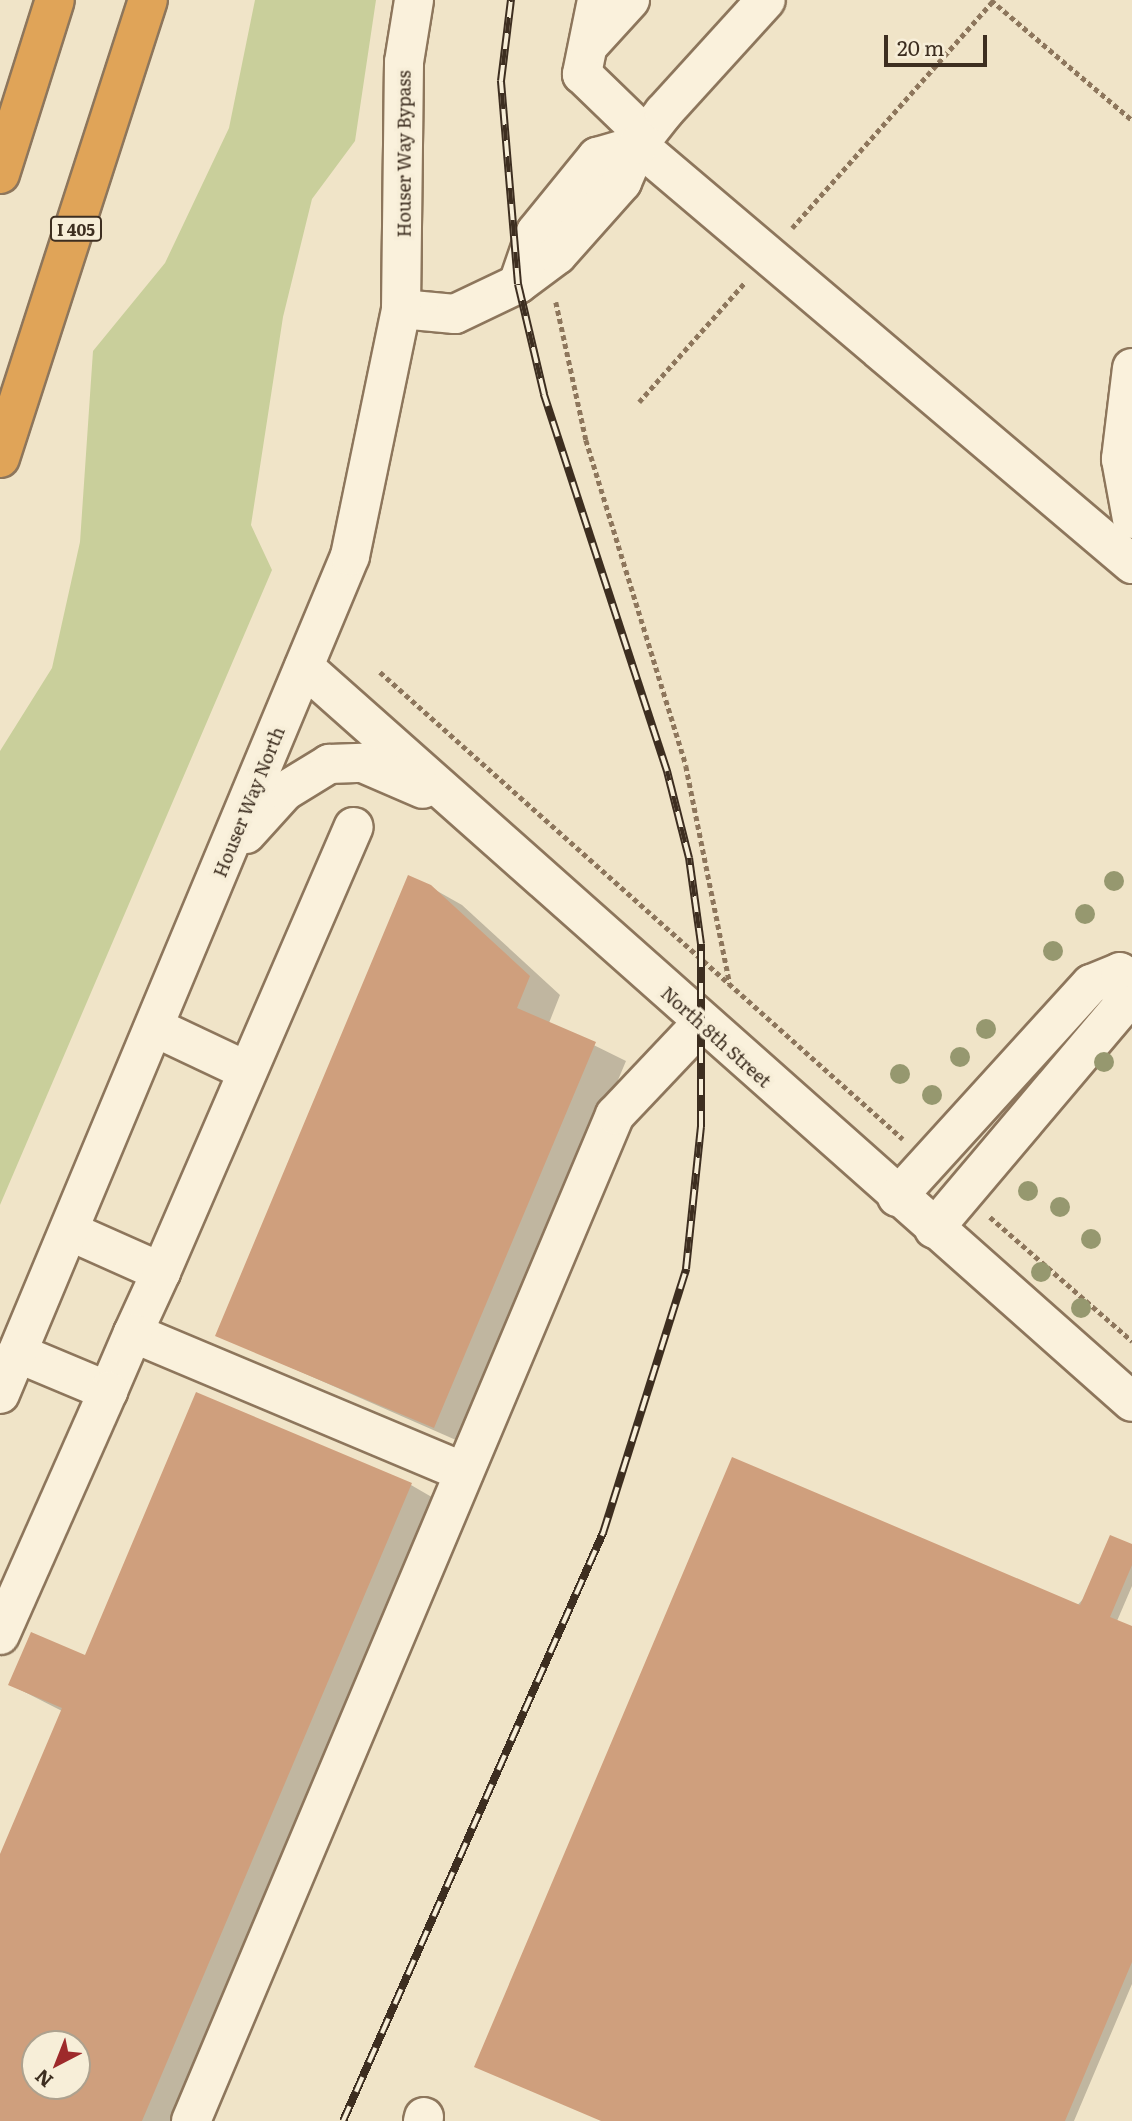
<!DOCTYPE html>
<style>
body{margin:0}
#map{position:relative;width:1132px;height:2121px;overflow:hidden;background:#f0e4c8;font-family:Literata,serif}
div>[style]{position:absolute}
.green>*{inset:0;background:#c9cf9b}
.shadow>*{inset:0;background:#0003}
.building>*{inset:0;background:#cf9f7d}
.path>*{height:4.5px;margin-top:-2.25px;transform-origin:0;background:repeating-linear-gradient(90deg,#8d765c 0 5px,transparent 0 8.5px)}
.roads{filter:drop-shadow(2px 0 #8d765c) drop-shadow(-2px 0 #8d765c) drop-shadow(0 2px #8d765c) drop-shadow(0 -2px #8d765c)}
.minor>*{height:38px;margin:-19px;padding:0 19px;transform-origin:19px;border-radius:19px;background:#faf1dc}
.highway>*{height:38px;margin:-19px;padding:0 19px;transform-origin:19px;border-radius:19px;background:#e0a458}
.rail>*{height:8px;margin-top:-4px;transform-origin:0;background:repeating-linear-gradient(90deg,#f7eed8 0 16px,#3d2e20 0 32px);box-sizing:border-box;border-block:2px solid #3d2e20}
.trees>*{width:20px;height:20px;margin:-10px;border-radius:50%;background:#96986f}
span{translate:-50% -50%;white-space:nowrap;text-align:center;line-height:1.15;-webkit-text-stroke:7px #f7eed8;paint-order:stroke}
.shield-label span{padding:2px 5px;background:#f7eed8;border:2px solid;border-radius:5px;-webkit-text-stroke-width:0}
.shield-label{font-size:16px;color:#3d2e20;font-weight:700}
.street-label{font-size:18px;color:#3d2e20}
.north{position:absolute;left:21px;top:2030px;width:70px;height:70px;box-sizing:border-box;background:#f7eed8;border:2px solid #ada18e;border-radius:50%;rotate:222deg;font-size:19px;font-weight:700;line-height:28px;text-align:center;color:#3d2e20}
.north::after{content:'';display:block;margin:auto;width:24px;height:32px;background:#9e2a2b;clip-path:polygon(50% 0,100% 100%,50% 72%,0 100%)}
.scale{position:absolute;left:884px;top:35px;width:103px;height:32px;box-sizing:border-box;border:4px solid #3d2e20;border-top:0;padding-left:9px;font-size:21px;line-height:24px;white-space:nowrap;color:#3d2e20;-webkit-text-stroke:5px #f7eed8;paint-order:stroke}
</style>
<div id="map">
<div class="green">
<i style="clip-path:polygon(255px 0,376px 0,355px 141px,312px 199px,283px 317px,251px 525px,272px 570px,0 1205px,0 751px,52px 668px,80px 542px,93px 351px,165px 263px,229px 128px)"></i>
</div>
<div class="shadow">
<i style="clip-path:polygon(430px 887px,462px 905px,560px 995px,549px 1023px,626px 1061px,465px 1444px,217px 1335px)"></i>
<i style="clip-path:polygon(evenodd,411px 1485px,442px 1503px,180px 2121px,0 2121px,0 1859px,62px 1711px,11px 1685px,86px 1657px,411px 1485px,35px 2044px,77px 2044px,77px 2086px,35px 2086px,35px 2044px)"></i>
<i style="clip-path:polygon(1132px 1546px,1132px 1586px,1117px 1621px,1132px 1628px,1132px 1984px,1074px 2121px,602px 2121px)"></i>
</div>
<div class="building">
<i style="clip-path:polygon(408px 875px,431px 885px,530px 976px,517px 1008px,596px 1042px,434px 1428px,215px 1336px)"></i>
<i style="clip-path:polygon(evenodd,196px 1392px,412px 1483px,142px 2121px,0 2121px,0 1854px,62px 1708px,8px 1685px,31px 1632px,85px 1655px,196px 1392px,35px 2044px,77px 2044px,77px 2086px,35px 2086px,35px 2044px)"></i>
<i style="clip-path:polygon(732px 1457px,1080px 1605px,1110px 1535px,1132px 1544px,1132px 1565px,1110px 1617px,1132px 1626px,1132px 1962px,1065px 2121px,601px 2121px,474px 2067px)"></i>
</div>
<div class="path">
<i style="left:991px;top:0;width:185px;rotate:40.4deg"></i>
<i style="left:792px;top:228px;width:305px;rotate:-48.5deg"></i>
<i style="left:556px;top:302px;width:141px;rotate:77.7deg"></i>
<i style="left:586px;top:440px;width:341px;rotate:72.9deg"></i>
<i style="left:686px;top:766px;width:222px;rotate:78.6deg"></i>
<i style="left:639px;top:402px;width:160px;rotate:-48.5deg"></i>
<i style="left:380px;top:672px;width:701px;rotate:41.76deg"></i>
<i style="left:990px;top:1217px;width:189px;rotate:41.1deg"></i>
</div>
<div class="roads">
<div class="minor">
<i style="left:597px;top:0;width:76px;rotate:101.5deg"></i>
<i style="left:582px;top:74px;width:89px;rotate:44.1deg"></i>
<i style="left:589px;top:45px;width:61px;rotate:-47.7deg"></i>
<i style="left:638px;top:145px;width:648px;rotate:40.3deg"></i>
<i style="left:518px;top:284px;width:55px;rotate:-70.9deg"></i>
<i style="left:536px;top:232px;width:97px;rotate:-50.9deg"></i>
<i style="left:597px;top:157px;width:43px;rotate:-16.3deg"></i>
<i style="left:401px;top:309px;width:54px;rotate:5.3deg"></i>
<i style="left:455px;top:314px;width:70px;rotate:-25.5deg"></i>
<i style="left:518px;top:284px;width:49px;rotate:-36.6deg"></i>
<i style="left:557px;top:255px;width:98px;rotate:-48.3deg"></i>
<i style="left:622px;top:182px;width:40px;rotate:-66.6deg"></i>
<i style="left:638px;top:145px;width:42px;rotate:-51.8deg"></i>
<i style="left:664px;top:112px;width:151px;rotate:-47.7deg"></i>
<i style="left:1132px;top:368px;width:92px;rotate:96.9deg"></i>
<i style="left:1121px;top:459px;width:61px;rotate:79.6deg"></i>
<i style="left:304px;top:667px;width:1107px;rotate:41.59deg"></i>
<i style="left:246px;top:834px;width:58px;rotate:-47.8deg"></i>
<i style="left:285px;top:791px;width:52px;rotate:-31.5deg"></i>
<i style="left:329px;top:764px;width:34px;rotate:-2deg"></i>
<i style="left:363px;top:763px;width:65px;rotate:23.4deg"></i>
<i style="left:154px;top:1027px;width:103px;rotate:25.3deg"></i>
<i style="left:897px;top:1197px;width:288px;rotate:-47.7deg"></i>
<i style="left:1091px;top:984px;width:31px;rotate:-22deg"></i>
<i style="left:1120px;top:972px;width:33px;rotate:85deg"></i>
<i style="left:1123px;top:1005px;width:293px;rotate:130.2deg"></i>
<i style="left:69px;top:1231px;width:101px;rotate:24deg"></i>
<i style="left:161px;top:1272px;width:67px;rotate:114.7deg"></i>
<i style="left:133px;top:1333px;width:359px;rotate:22.8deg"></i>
<i style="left:161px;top:1272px;width:485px;rotate:-66.6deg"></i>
<i style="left:17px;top:1353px;width:99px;rotate:22.7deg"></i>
<i style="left:108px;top:1391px;width:63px;rotate:-66.7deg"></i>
<i style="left:0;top:1394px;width:908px;rotate:-67.33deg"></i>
<i style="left:350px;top:556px;width:252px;rotate:-78.3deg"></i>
<i style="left:401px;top:309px;width:247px;rotate:-89.3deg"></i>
<i style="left:404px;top:62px;width:63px;rotate:-80.8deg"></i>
<i style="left:0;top:1635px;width:267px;rotate:-66.1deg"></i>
<i style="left:191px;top:2121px;width:1092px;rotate:-67.15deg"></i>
<i style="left:615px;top:1115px;width:125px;rotate:-46.6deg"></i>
<i style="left:423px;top:2121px;width:4px;rotate:-76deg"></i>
</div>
<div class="highway">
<i style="left:0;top:174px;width:182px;rotate:-72.5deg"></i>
<i style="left:0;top:458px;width:481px;rotate:-72.1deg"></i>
</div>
</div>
<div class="rail">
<i style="left:343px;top:2121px;width:643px;rotate:-66.15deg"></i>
<i style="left:603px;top:1533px;width:277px;rotate:-72.5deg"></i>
<i style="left:686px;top:1269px;width:143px;rotate:-84deg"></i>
<i style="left:701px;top:1127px;width:183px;rotate:-90deg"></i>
<i style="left:701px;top:944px;width:87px;rotate:-97.9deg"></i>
<i style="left:689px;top:858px;width:90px;rotate:-104.2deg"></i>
<i style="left:667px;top:771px;width:397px;rotate:-108.1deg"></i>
<i style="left:544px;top:394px;width:113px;rotate:-103.3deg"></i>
<i style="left:518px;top:284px;width:204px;rotate:-94.8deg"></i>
<i style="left:501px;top:81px;width:82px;rotate:-83deg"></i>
</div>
<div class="trees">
<i style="left:1114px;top:881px"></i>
<i style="left:1085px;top:914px"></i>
<i style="left:1053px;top:951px"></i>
<i style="left:986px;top:1029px"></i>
<i style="left:960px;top:1057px"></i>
<i style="left:1104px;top:1062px"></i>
<i style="left:900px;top:1074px"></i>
<i style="left:932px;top:1095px"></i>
<i style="left:1028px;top:1191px"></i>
<i style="left:1060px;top:1207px"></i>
<i style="left:1091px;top:1239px"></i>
<i style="left:1041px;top:1272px"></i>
<i style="left:1081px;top:1308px"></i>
</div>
<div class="shield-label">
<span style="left:76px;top:229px">I 405</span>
</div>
<div class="street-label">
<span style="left:404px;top:154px;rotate:-90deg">Houser Way Bypass</span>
<span style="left:249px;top:802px;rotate:-68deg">Houser Way North</span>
<span style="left:716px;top:1037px;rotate:42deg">North 8th Street</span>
</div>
<div class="north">N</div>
<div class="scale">20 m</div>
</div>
